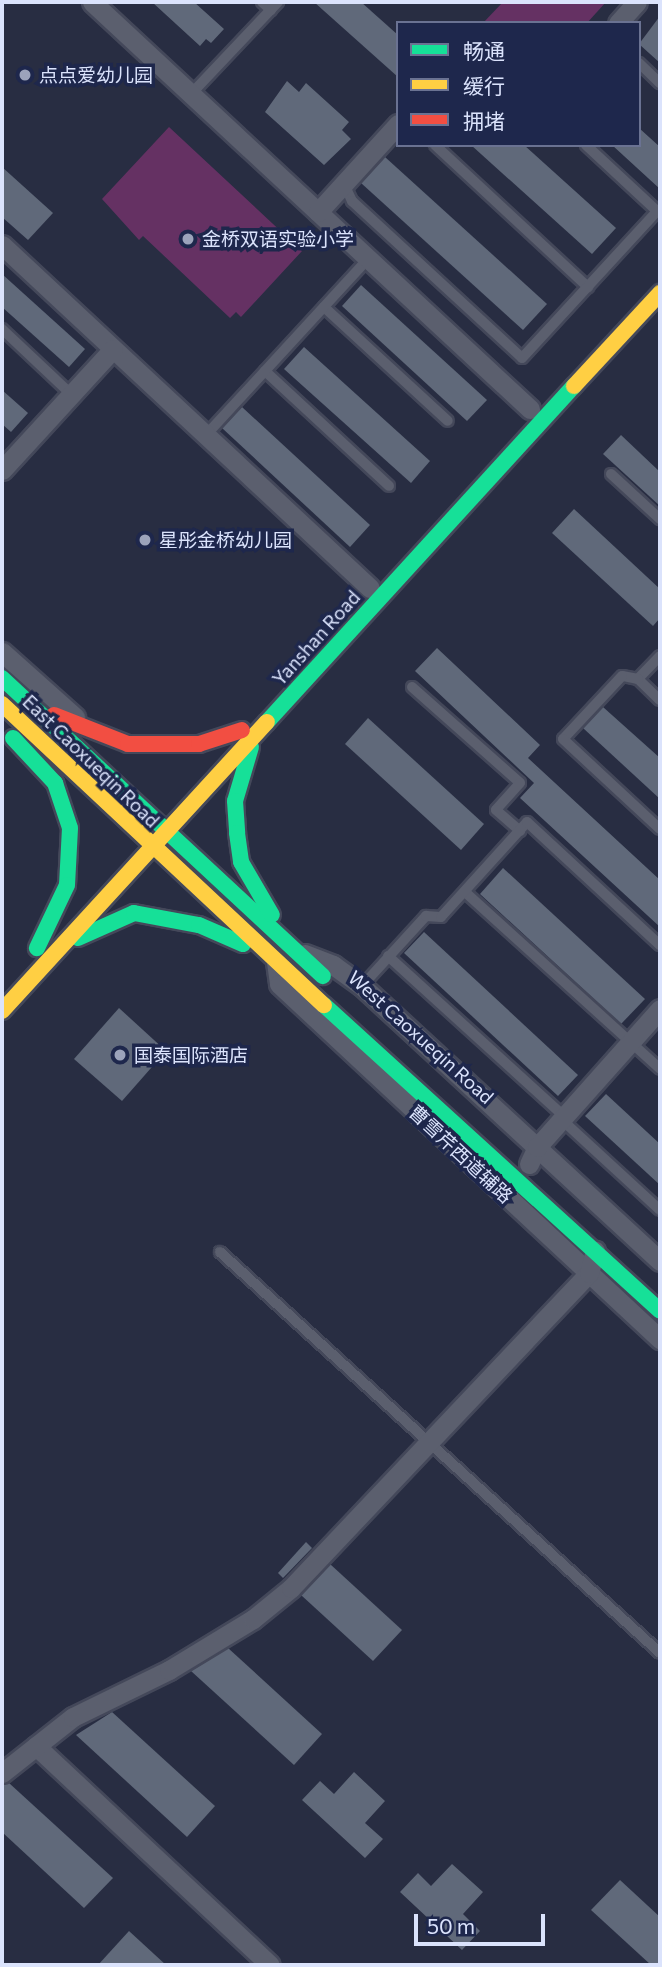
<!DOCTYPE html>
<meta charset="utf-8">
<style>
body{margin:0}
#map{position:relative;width:662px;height:1967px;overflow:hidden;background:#282d42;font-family:Commissioner,"Noto Sans SC",sans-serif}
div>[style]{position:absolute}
.green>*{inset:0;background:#653163}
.building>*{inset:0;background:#60697a}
.roads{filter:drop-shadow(2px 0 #44485a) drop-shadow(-2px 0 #44485a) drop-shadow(0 2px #44485a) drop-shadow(0 -2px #44485a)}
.lane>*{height:10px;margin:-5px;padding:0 5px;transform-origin:5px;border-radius:5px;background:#5b5f6e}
.street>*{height:19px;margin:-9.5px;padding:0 9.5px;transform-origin:9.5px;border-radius:9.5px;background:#5b5f6e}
.fast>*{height:16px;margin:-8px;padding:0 8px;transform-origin:8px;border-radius:8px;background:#16e098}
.slow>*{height:16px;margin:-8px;padding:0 8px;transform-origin:8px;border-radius:8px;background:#ffcf43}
.jam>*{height:16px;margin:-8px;padding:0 8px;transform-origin:8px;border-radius:8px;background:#f24e42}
.dots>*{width:19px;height:19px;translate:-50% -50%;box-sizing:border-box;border:4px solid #1e274c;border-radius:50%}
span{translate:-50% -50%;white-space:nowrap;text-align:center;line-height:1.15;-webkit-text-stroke:7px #1e274c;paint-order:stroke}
.poi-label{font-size:19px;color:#dbe3fc}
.left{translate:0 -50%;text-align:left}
.street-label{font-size:19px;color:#dbe3fc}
.frame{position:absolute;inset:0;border:4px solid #dbe3fc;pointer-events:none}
.legend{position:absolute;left:396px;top:21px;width:245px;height:126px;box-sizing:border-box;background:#1e274c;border:2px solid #6a7292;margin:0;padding:9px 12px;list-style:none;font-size:21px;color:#dbe3fc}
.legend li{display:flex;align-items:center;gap:14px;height:35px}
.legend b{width:35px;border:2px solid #6a7292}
.scale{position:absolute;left:414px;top:1914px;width:131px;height:32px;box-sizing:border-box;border:4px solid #dbe3fc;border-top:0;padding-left:9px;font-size:21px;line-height:24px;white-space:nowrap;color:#dbe3fc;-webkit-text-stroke:5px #1e274c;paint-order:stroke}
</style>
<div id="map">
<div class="green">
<i style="clip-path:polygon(503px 2px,606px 2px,587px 23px,483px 23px)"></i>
<i style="clip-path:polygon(169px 127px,302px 251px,241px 317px,236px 312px,230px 318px,143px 236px,139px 240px,102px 199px)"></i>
</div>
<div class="building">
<i style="clip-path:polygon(152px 2px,194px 2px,224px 29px,211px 43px,206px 39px,200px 46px)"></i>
<i style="clip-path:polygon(314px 2px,361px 2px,398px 35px,398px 77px)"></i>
<i style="clip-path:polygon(660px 16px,660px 63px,639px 44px)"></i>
<i style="clip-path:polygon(287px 81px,299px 92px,306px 83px,349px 122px,342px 130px,351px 139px,324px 165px,265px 112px)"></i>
<i style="clip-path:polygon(639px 128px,660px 147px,660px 189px,612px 145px,639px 145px)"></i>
<i style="clip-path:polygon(471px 145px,524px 145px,616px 228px,592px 254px)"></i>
<i style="clip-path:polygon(385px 157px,547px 304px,523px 330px,361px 183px)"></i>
<i style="clip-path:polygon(2px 167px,53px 213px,28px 240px,2px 217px)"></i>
<i style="clip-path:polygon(2px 274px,85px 349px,69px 367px,2px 307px)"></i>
<i style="clip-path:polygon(361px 285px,487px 400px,467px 421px,342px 306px)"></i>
<i style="clip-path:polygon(304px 347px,430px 461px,411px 483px,284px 369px)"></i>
<i style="clip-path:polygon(2px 390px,28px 413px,11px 432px,2px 424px)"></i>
<i style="clip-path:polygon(242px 407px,370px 525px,350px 547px,222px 428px)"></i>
<i style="clip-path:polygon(621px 435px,660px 472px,660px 506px,603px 454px)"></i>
<i style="clip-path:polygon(574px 509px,660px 589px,660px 618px,653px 626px,552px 533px)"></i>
<i style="clip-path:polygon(437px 648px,540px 745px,528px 758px,660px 880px,660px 927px,520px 798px,534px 783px,415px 671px)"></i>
<i style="clip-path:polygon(603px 707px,660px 758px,660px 799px,583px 728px)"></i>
<i style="clip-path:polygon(368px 718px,484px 824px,461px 850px,345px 744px)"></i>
<i style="clip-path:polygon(503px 868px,645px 999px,621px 1024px,480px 894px)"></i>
<i style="clip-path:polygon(424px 932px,578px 1075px,558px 1096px,404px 953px)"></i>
<i style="clip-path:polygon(119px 1008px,166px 1051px,122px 1101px,74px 1059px)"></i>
<i style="clip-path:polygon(606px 1094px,660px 1144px,660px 1185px,585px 1116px)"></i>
<i style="clip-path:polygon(306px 1542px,312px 1548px,283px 1578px,278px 1573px)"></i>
<i style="clip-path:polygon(330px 1564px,402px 1630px,373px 1661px,301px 1595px)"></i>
<i style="clip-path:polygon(228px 1648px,322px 1734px,294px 1765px,191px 1671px)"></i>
<i style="clip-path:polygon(112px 1712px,215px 1806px,187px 1837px,76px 1735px)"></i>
<i style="clip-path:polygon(354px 1772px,385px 1801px,365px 1823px,383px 1839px,365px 1858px,302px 1800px,320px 1781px,334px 1794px)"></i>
<i style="clip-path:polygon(9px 1783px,113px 1878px,84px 1908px,2px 1832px,2px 1785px)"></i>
<i style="clip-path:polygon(452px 1864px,483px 1892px,463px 1914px,480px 1931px,462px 1950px,400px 1892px,418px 1873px,431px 1886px)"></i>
<i style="clip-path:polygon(620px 1880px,660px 1917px,660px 1965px,651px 1965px,591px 1910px)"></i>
<i style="clip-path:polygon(129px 1931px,166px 1965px,98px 1965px)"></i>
</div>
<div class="roads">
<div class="lane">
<i style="left:262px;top:2px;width:12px;rotate:42deg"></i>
<i style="left:639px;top:63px;width:29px;rotate:44deg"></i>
<i style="left:191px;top:94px;width:127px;rotate:-46.6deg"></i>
<i style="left:435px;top:145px;width:209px;rotate:42.9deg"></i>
<i style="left:344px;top:184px;width:19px;rotate:65deg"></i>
<i style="left:352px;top:201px;width:231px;rotate:42.7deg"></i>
<i style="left:522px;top:358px;width:200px;rotate:-47.4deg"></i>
<i style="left:657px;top:211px;width:97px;rotate:-137.1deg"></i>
<i style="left:324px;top:307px;width:168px;rotate:42.6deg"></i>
<i style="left:2px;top:329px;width:95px;rotate:43.3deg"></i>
<i style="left:265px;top:371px;width:169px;rotate:42.8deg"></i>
<i style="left:206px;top:435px;width:239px;rotate:-47.4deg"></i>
<i style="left:611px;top:474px;width:67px;rotate:42.6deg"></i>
<i style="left:660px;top:656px;width:32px;rotate:134deg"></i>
<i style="left:638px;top:679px;width:30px;rotate:44deg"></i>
<i style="left:638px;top:679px;width:16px;rotate:-169deg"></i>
<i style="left:622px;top:676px;width:86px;rotate:133.1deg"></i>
<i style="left:563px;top:739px;width:132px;rotate:42.9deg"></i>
<i style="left:412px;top:687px;width:144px;rotate:41.6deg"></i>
<i style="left:520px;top:783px;width:36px;rotate:132deg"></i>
<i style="left:496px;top:810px;width:32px;rotate:41deg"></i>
<i style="left:465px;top:892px;width:263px;rotate:42.2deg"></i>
<i style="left:388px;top:956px;width:238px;rotate:42.3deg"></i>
<i style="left:362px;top:986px;width:95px;rotate:-47.6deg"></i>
<i style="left:426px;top:916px;width:15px;rotate:4deg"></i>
<i style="left:441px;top:917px;width:128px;rotate:-47.8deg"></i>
<i style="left:527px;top:822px;width:181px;rotate:42.8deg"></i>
<i style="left:561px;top:1119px;width:134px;rotate:42.6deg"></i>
<i style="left:220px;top:1252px;width:595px;rotate:42.34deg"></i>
</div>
<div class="street">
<i style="left:92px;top:2px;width:598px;rotate:42.9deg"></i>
<i style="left:618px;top:23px;width:28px;rotate:-48deg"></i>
<i style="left:318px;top:212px;width:119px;rotate:-47.7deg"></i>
<i style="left:2px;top:245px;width:503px;rotate:42.99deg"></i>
<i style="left:2px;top:470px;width:164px;rotate:-47.5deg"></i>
<i style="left:2px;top:652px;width:98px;rotate:41.7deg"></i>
<i style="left:305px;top:954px;width:30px;rotate:21deg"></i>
<i style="left:333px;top:965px;width:36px;rotate:36deg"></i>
<i style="left:362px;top:986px;width:405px;rotate:42.7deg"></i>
<i style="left:276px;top:962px;width:22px;rotate:82deg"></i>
<i style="left:279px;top:984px;width:521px;rotate:42.98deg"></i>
<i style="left:529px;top:1164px;width:19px;rotate:-65deg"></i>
<i style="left:537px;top:1147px;width:185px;rotate:-48.3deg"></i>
<i style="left:36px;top:1746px;width:320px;rotate:43.1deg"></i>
<i style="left:2px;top:1773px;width:90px;rotate:-38.3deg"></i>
<i style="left:73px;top:1717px;width:107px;rotate:-26.1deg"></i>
<i style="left:169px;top:1670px;width:98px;rotate:-31.3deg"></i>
<i style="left:253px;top:1619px;width:49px;rotate:-39.2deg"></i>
<i style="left:291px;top:1588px;width:434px;rotate:-46.6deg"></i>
<i style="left:589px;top:1273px;width:23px;rotate:-75deg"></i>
</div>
<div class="fast">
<i style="left:2px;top:678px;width:438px;rotate:42.9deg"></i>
<i style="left:267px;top:722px;width:455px;rotate:-47.6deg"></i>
<i style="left:13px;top:738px;width:62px;rotate:47deg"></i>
<i style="left:55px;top:783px;width:47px;rotate:71.6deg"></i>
<i style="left:70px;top:828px;width:57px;rotate:93deg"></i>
<i style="left:67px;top:885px;width:70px;rotate:115.5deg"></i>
<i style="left:251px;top:747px;width:56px;rotate:106.5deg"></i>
<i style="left:235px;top:801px;width:32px;rotate:86deg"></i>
<i style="left:237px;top:833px;width:29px;rotate:82deg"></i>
<i style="left:241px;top:862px;width:61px;rotate:59.7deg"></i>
<i style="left:78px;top:938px;width:61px;rotate:-24.1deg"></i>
<i style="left:134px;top:913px;width:66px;rotate:10.5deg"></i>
<i style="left:199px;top:925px;width:48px;rotate:23.4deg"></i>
<i style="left:324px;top:1005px;width:454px;rotate:42.3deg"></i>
</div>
<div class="slow">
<i style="left:574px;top:386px;width:127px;rotate:-47.2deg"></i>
<i style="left:2px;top:704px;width:441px;rotate:43.1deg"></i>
<i style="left:2px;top:1011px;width:392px;rotate:-47.5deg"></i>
</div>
<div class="jam">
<i style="left:54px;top:715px;width:79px;rotate:21.4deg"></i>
<i style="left:128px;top:744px;width:71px"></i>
<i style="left:199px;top:744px;width:45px;rotate:-18deg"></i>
</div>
</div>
<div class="dots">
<i style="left:25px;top:75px;background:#9ca3bb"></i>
<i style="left:188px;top:239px;background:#9ca3bb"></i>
<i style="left:145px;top:540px;background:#9ca3bb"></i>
<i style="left:120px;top:1055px;background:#9ca3bb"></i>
</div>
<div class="poi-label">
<span class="left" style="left:39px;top:75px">点点爱幼儿园</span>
<span class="left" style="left:202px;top:239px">金桥双语实验小学</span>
<span class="left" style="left:159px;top:540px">星彤金桥幼儿园</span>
<span class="left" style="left:134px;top:1055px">国泰国际酒店</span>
</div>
<div class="street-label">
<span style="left:316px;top:638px;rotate:-48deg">Yanshan Road</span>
<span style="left:91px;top:761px;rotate:44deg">East Caoxueqin Road</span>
<span style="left:421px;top:1037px;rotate:42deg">West Caoxueqin Road</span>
<span style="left:461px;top:1154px;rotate:43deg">曹雪芹西道辅路</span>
</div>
<div class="frame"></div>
<ul class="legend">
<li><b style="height:9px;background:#16e098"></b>畅通</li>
<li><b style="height:9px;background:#ffcf43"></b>缓行</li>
<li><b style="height:9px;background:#f24e42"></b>拥堵</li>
</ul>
<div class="scale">50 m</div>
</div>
